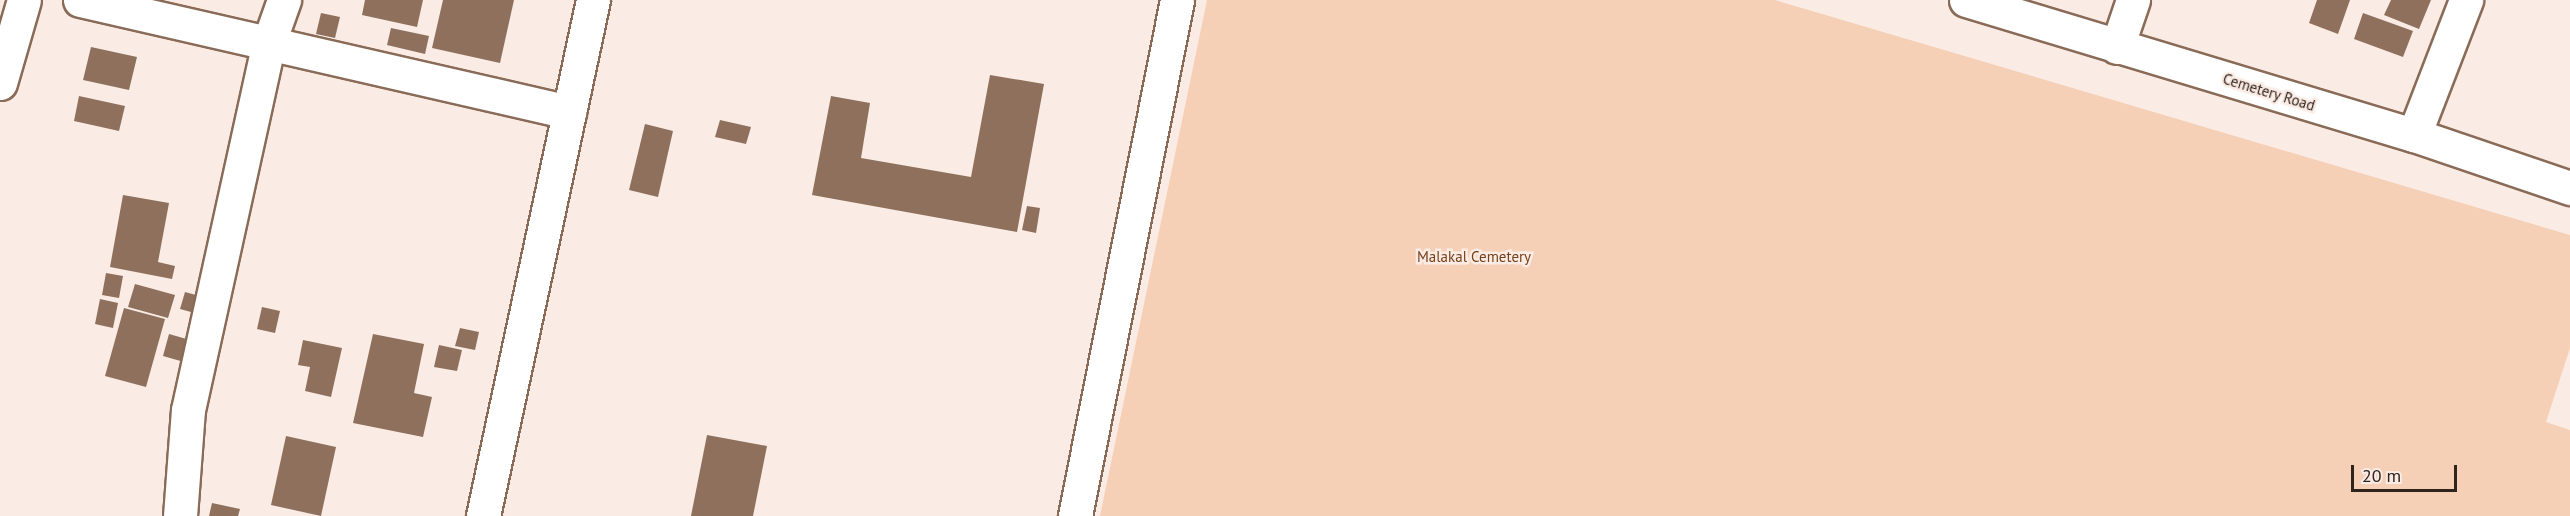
<!DOCTYPE html>
<style>
body{margin:0}
#map{position:relative;width:2570px;height:516px;overflow:hidden;background:#faece4;font-family:"PT Sans",sans-serif}
div>[style]{position:absolute}
.green>*{inset:0;background:#f6cfb7}
.building>*{inset:0;background:#8f705d}
.roads{filter:drop-shadow(2px 0 #896b58) drop-shadow(-2px 0 #896b58) drop-shadow(0 2px #896b58) drop-shadow(0 -2px #896b58)}
.minor>*{height:33px;margin:-16.5px;padding:0 16.5px;transform-origin:16.5px;border-radius:16.5px;background:#fff}
span{translate:-50% -50%;white-space:nowrap;text-align:center;line-height:1.15;-webkit-text-stroke:5px #faece4;paint-order:stroke}
.street-label{font-size:15px;color:#30231b}
.park-label{font-size:15px;color:#763f17}
.scale{position:absolute;left:2351px;top:465px;width:106px;height:27px;box-sizing:border-box;border:3px solid #30231b;border-top:0;padding-left:8px;font-size:18px;line-height:21px;white-space:nowrap;color:#30231b;-webkit-text-stroke:4px #faece4;paint-order:stroke}
</style>
<div id="map">
<div class="green">
<i style="clip-path:polygon(1207px 0,1775px 0,2570px 235px,2570px 348px,2546px 422px,2570px 430px,2570px 516px,1100px 516px)"></i>
</div>
<div class="building">
<i style="clip-path:polygon(365px 0,423px 0,417px 27px,362px 15px)"></i>
<i style="clip-path:polygon(443px 0,514px 0,500px 63px,432px 48px)"></i>
<i style="clip-path:polygon(2317px 0,2350px 0,2338px 34px,2309px 23px)"></i>
<i style="clip-path:polygon(2391px 0,2431px 0,2419px 29px,2384px 15px)"></i>
<i style="clip-path:polygon(321px 13px,340px 17px,335px 38px,316px 34px)"></i>
<i style="clip-path:polygon(2363px 13px,2413px 31px,2403px 57px,2354px 39px)"></i>
<i style="clip-path:polygon(391px 28px,429px 36px,425px 54px,387px 45px)"></i>
<i style="clip-path:polygon(91px 47px,137px 57px,129px 90px,83px 80px)"></i>
<i style="clip-path:polygon(990px 75px,1044px 84px,1017px 232px,812px 195px,831px 96px,870px 103px,861px 158px,971px 177px)"></i>
<i style="clip-path:polygon(79px 96px,125px 106px,119px 131px,74px 121px)"></i>
<i style="clip-path:polygon(720px 120px,751px 127px,746px 144px,715px 137px)"></i>
<i style="clip-path:polygon(645px 124px,673px 131px,658px 197px,629px 190px)"></i>
<i style="clip-path:polygon(123px 195px,169px 203px,158px 262px,175px 266px,172px 279px,110px 267px)"></i>
<i style="clip-path:polygon(1027px 206px,1040px 208px,1036px 233px,1022px 230px)"></i>
<i style="clip-path:polygon(106px 273px,123px 276px,119px 298px,102px 295px)"></i>
<i style="clip-path:polygon(135px 284px,175px 295px,168px 318px,128px 307px)"></i>
<i style="clip-path:polygon(185px 292px,207px 298px,202px 315px,180px 309px)"></i>
<i style="clip-path:polygon(100px 299px,118px 303px,113px 328px,95px 324px)"></i>
<i style="clip-path:polygon(262px 307px,280px 311px,275px 333px,257px 329px)"></i>
<i style="clip-path:polygon(124px 308px,165px 319px,146px 387px,105px 376px)"></i>
<i style="clip-path:polygon(460px 328px,479px 332px,475px 350px,455px 346px)"></i>
<i style="clip-path:polygon(169px 334px,190px 340px,184px 362px,163px 356px)"></i>
<i style="clip-path:polygon(373px 334px,424px 344px,414px 393px,432px 397px,423px 437px,353px 423px)"></i>
<i style="clip-path:polygon(303px 340px,342px 348px,331px 397px,305px 391px,310px 367px,298px 365px)"></i>
<i style="clip-path:polygon(439px 345px,462px 350px,457px 371px,434px 367px)"></i>
<i style="clip-path:polygon(707px 435px,767px 446px,753px 516px,691px 516px)"></i>
<i style="clip-path:polygon(286px 436px,336px 447px,321px 516px,271px 505px)"></i>
<i style="clip-path:polygon(212px 503px,240px 509px,238px 516px,209px 516px)"></i>
</div>
<div class="roads">
<div class="minor">
<i style="left:80px;top:0;width:502px;rotate:12.9deg"></i>
<i style="left:1966px;top:0;width:468px;rotate:16.8deg"></i>
<i style="left:2414px;top:135px;width:165px;rotate:18.8deg"></i>
<i style="left:2117px;top:47px;width:50px;rotate:-71.2deg"></i>
<i style="left:0;top:83px;width:86px;rotate:-73.9deg"></i>
<i style="left:2414px;top:135px;width:145px;rotate:-68.9deg"></i>
<i style="left:180px;top:516px;width:106px;rotate:-85.7deg"></i>
<i style="left:188px;top:410px;width:374px;rotate:-77.6deg"></i>
<i style="left:268px;top:45px;width:48px;rotate:-70.4deg"></i>
<i style="left:483px;top:516px;width:528px;rotate:-77.97deg"></i>
<i style="left:1075px;top:516px;width:526px;rotate:-78.82deg"></i>
</div>
</div>
<div class="street-label">
<span style="left:2269px;top:92px;rotate:17deg">Cemetery Road</span>
</div>
<div class="park-label">
<span style="left:1474px;top:257px">Malakal Cemetery</span>
</div>
<div class="scale">20 m</div>
</div>
